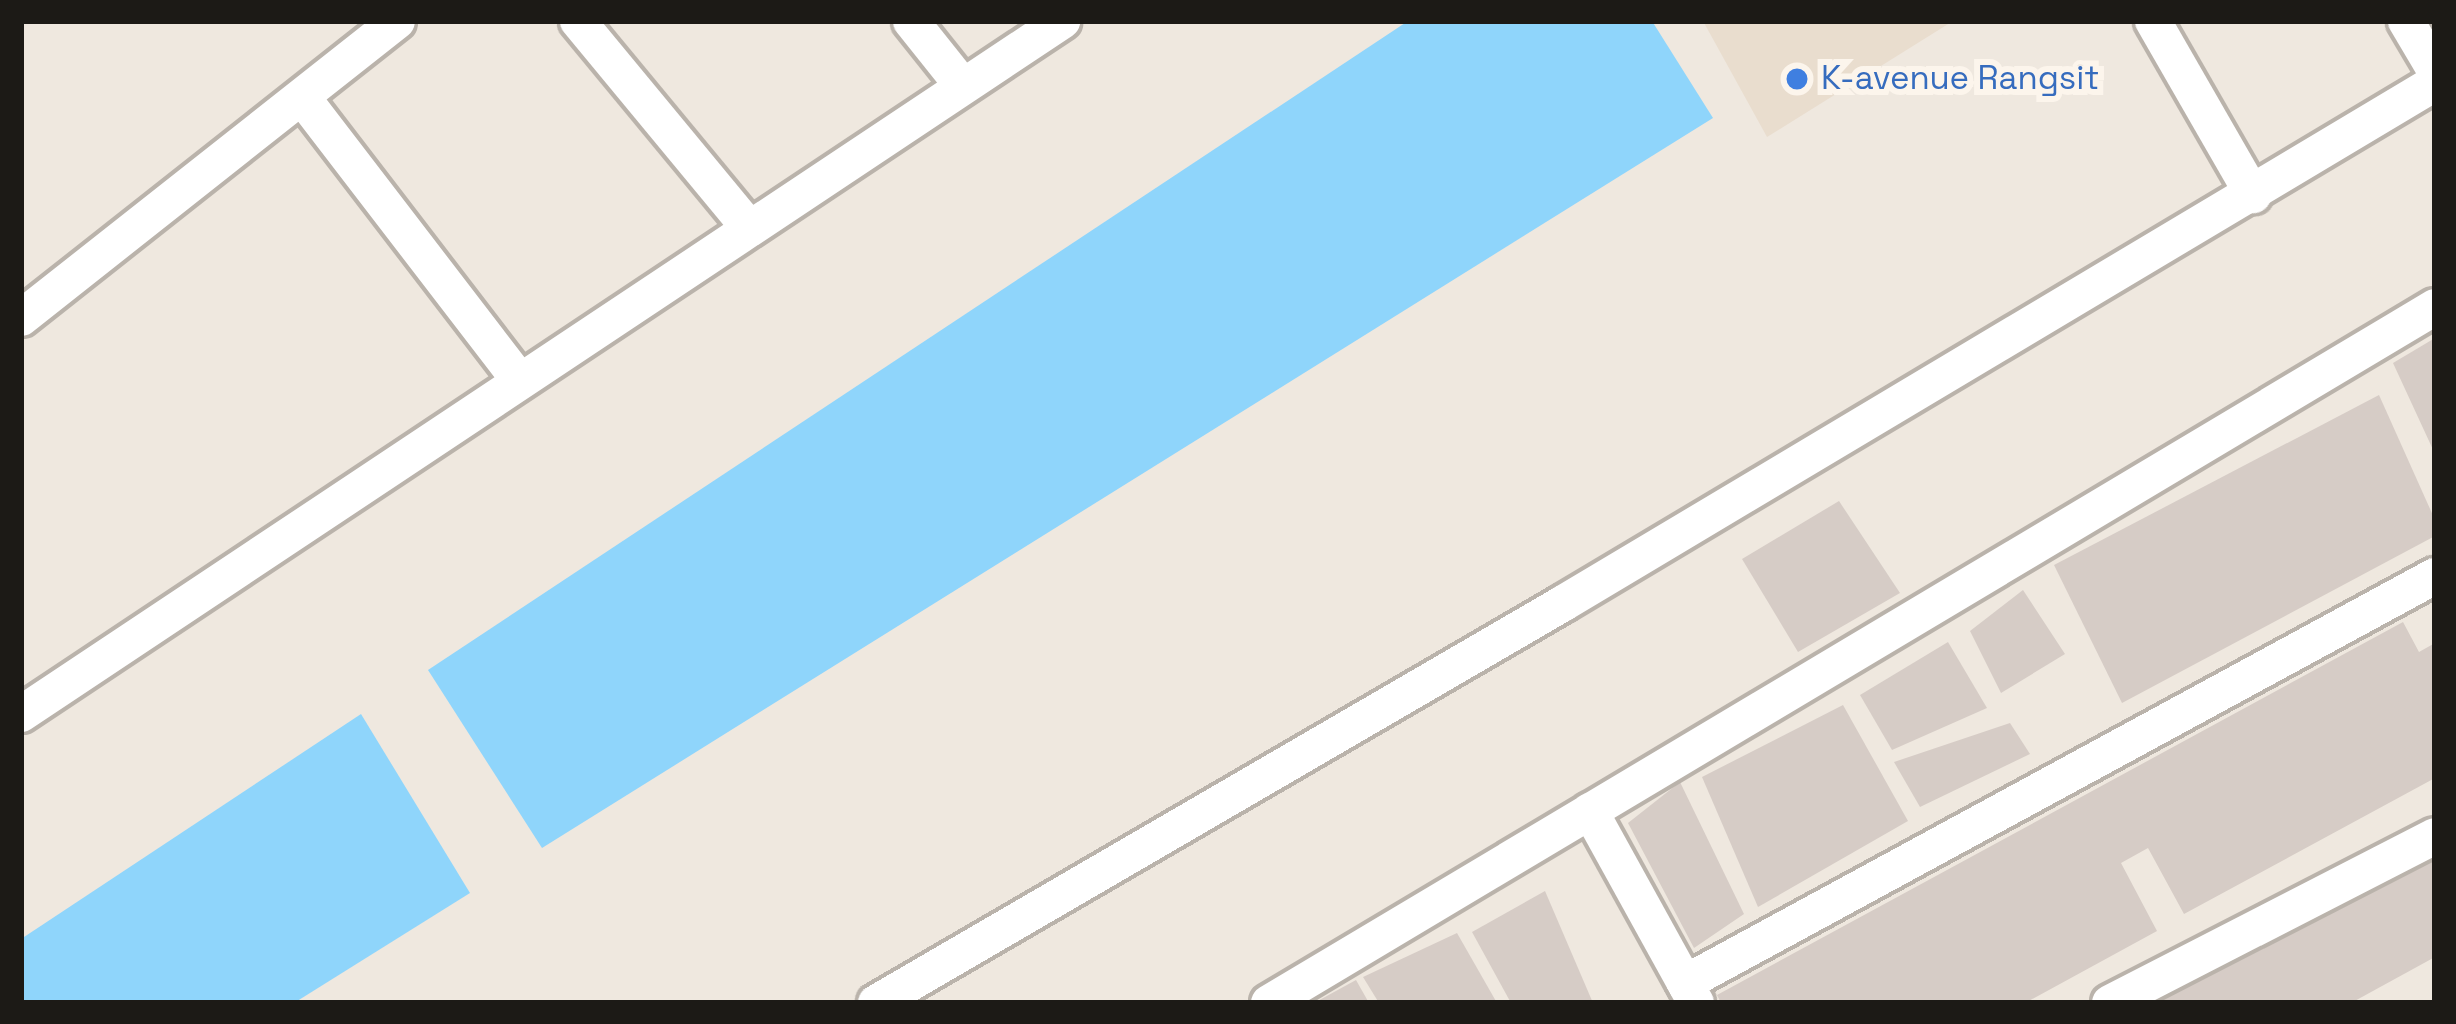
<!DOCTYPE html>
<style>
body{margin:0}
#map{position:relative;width:2456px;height:1024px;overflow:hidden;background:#efe8df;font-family:"Space Grotesk",sans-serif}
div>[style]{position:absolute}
.built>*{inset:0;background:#e9ddce}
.water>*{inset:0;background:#8fd5fb}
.building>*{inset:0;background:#d6ccc6}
.roads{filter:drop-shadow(3px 0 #bab3ab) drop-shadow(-3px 0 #bab3ab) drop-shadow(0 3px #bab3ab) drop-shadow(0 -3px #bab3ab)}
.street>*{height:36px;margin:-18px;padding:0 18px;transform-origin:18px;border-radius:18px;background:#fff}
.dots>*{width:33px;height:33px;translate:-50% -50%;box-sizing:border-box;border:6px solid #fcf5ec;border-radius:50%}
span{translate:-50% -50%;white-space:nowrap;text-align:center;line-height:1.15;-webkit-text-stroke:12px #fcf5ec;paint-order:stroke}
.shop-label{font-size:33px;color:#366cbe}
.left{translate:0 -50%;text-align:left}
.frame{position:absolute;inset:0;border:24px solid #1c1a16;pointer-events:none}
</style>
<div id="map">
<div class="built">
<i style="clip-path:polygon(1703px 21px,1953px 21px,1767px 137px)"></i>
</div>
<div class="water">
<i style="clip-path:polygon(1408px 21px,1652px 21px,1713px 118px,542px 848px,428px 670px)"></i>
<i style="clip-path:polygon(361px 714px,470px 893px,294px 1003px,21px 1003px,21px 939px)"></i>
</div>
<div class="building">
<i style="clip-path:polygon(2435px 338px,2435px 454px,2393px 363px)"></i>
<i style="clip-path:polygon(2379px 395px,2435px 520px,2435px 536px,2122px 703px,2054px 565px)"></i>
<i style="clip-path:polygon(1839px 501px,1900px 593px,1798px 652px,1742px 559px)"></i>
<i style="clip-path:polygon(2023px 590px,2065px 654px,2001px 693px,1970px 631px)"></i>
<i style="clip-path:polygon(2403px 622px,2419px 652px,2435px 643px,2435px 778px,2184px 914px,2148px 848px,2121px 863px,2157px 931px,2025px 1003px,1721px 1003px,1717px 995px)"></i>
<i style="clip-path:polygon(1948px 642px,1987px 708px,1892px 750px,1860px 695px)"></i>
<i style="clip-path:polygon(1843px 705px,1908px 821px,1758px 907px,1702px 777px)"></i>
<i style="clip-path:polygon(2010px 723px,2030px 754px,1920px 807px,1894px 762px)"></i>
<i style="clip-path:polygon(1680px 782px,1744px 914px,1694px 948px,1628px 823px)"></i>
<i style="clip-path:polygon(2435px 857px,2435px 957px,2351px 1003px,2156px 1003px)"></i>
<i style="clip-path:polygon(1545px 891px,1593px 1003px,1511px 1003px,1472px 932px)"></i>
<i style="clip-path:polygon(1457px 933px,1497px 1003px,1379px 1003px,1363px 977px)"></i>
<i style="clip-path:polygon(1356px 980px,1369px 1003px,1314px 1003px)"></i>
</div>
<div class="roads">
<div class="street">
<i style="left:578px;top:21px;width:268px;rotate:50.4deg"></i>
<i style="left:911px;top:21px;width:82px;rotate:51.4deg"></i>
<i style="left:2153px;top:21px;width:201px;rotate:60.1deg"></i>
<i style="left:2406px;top:21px;width:57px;rotate:59.4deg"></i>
<i style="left:302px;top:97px;width:358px;rotate:52.5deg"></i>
<i style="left:21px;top:318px;width:479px;rotate:-38.3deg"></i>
<i style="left:21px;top:714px;width:1251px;rotate:-33.65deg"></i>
<i style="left:1590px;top:811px;width:219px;rotate:61.1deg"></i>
<i style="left:1685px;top:983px;width:853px;rotate:-28.49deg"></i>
<i style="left:876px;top:1003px;width:794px;rotate:-30.18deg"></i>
<i style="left:1562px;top:604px;width:1017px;rotate:-30.83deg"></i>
<i style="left:1269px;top:1003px;width:1358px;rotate:-30.83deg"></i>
<i style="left:2110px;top:1003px;width:365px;rotate:-27.2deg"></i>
</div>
</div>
<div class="dots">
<i style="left:1797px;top:79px;background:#3f7fe0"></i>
</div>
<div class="shop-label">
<span class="left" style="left:1821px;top:79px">K-avenue Rangsit</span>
</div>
<div class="frame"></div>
</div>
